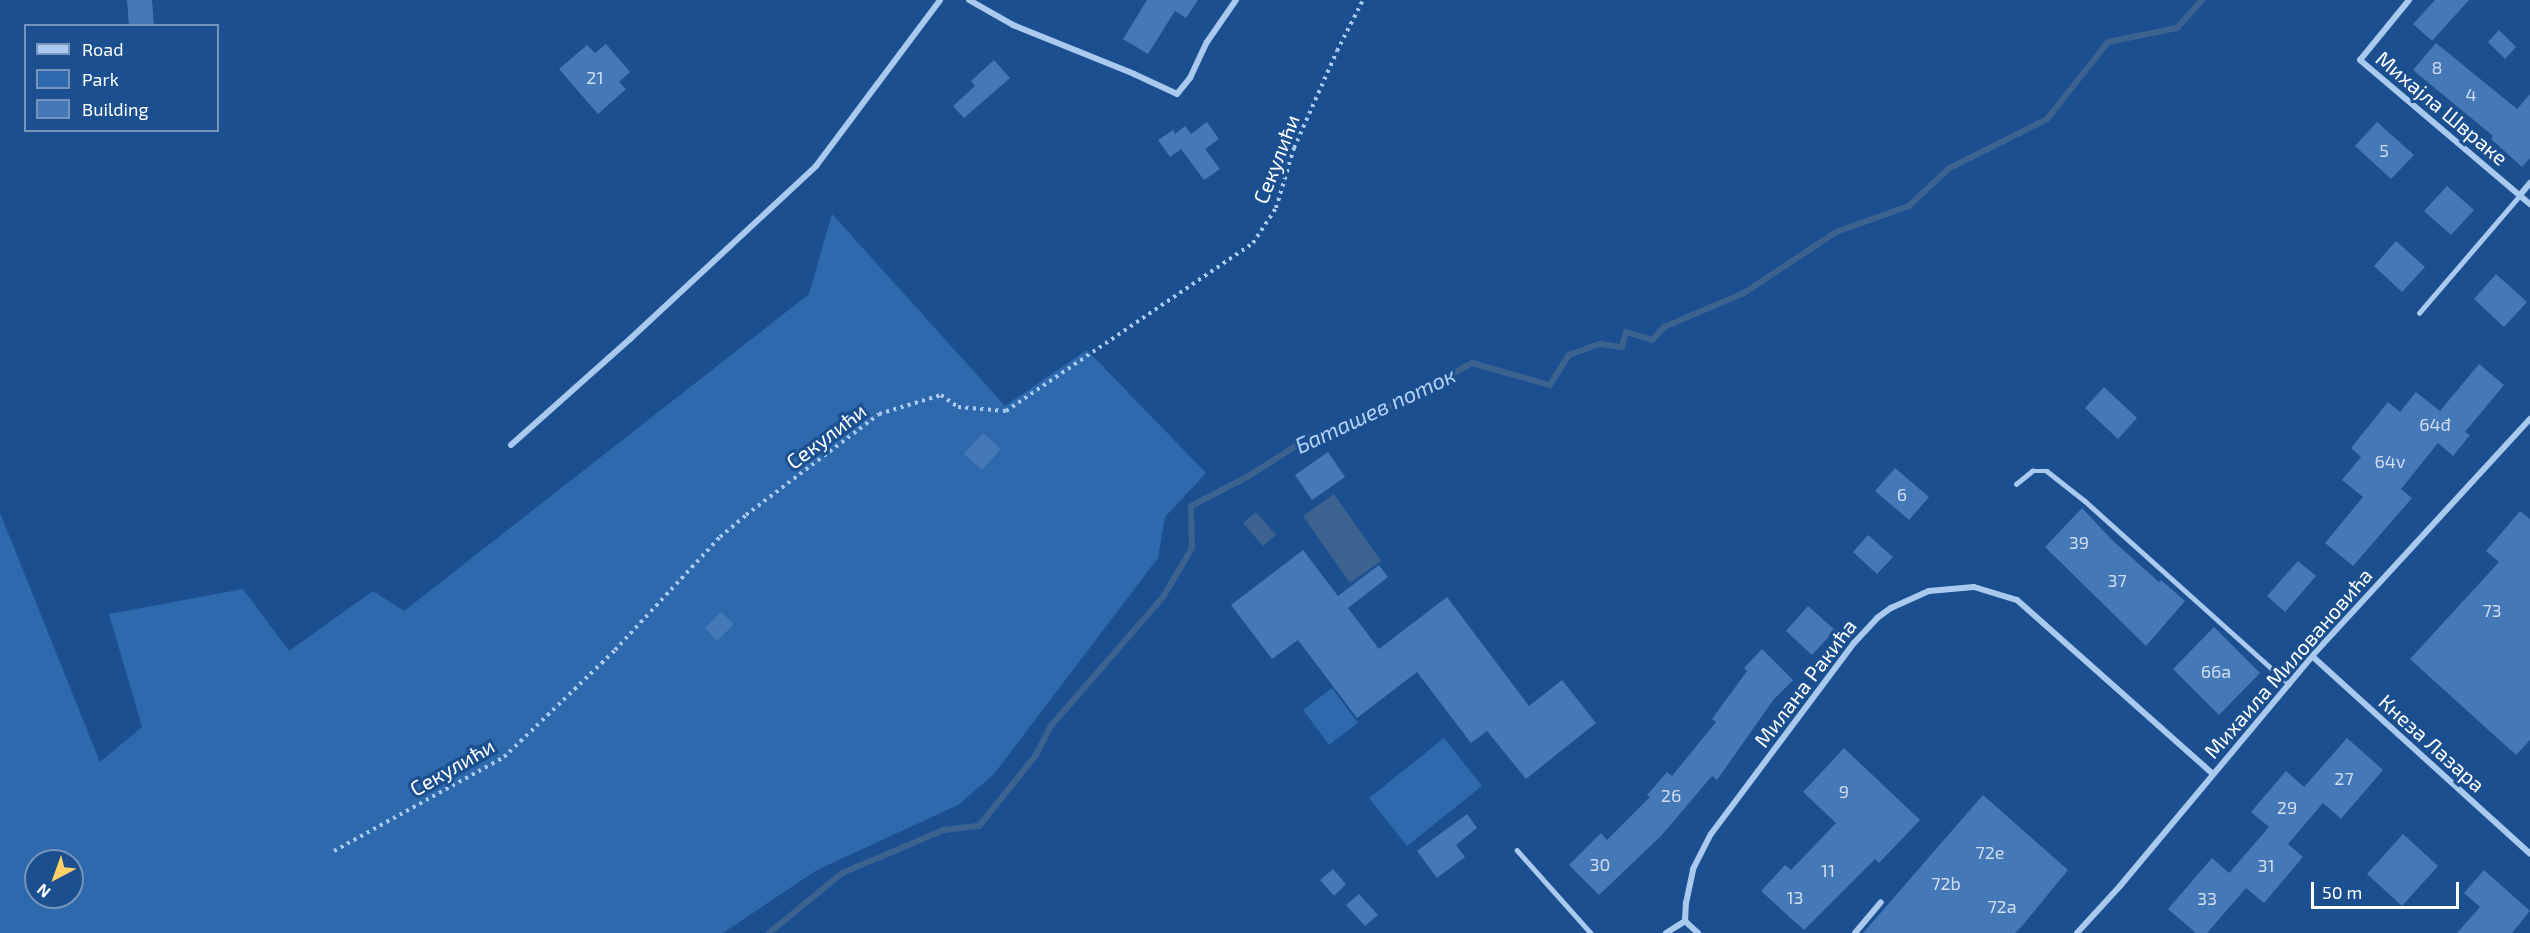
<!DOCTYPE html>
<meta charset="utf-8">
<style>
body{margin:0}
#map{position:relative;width:2530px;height:933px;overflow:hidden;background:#1b4f8f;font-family:"Exo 2",sans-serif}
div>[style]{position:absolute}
.green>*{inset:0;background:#2e69ad}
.water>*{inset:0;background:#3c6290}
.stream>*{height:6px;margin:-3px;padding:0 3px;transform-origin:3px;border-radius:3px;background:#3c6290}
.building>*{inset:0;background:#4478b7}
.path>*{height:4px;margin-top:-2px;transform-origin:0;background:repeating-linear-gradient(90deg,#a9c9ee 0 3px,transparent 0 7.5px)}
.service>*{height:4.5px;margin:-2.25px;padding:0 2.25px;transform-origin:2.25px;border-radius:2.25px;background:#a9c9ee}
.minor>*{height:6px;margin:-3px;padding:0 3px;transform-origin:3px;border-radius:3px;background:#a9c9ee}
span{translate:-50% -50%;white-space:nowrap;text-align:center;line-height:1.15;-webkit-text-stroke:6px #1b4f8f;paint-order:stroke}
.number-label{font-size:18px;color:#d0dded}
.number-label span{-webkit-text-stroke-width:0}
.street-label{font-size:21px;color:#fff}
.water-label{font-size:22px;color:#b5d3f5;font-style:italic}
.legend{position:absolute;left:24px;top:24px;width:195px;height:108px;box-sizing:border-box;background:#1b4f8f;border:2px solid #7695bc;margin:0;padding:8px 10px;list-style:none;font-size:18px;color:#fff}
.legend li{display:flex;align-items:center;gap:12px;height:30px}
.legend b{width:30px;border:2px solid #7695bc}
.north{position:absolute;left:24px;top:849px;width:60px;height:60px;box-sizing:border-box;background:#1b4f8f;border:2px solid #7695bc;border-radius:50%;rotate:221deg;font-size:16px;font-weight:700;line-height:24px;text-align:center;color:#fff}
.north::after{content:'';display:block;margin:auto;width:21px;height:27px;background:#ffd166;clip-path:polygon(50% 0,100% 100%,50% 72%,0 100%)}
.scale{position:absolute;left:2311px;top:882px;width:148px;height:27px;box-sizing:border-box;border:3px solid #fff;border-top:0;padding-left:8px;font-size:18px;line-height:21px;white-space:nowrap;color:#fff;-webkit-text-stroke:4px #1b4f8f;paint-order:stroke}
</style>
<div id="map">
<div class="green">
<i style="clip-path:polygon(evenodd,832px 214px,1005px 406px,1087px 350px,1206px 473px,1165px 517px,1158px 558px,994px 774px,958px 805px,817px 870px,723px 933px,0 933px,0 513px,100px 762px,142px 727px,109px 614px,243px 589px,289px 651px,373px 591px,404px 611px,809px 294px,832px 214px,36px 861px,72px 861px,72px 897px,36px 897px,36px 861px)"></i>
<i style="clip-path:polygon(1332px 688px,1358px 723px,1329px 745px,1303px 710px)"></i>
<i style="clip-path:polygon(1444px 738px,1482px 786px,1407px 846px,1369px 798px)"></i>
</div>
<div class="water">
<i style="clip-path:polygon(1334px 494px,1381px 561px,1350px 583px,1303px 516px)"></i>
<i style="clip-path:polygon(1256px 512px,1276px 535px,1263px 546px,1243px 523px)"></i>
</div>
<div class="stream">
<i style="left:769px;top:933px;width:94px;rotate:-39.4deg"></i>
<i style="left:842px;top:873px;width:111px;rotate:-22.9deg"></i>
<i style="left:944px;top:830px;width:35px;rotate:-7deg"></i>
<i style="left:979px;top:826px;width:91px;rotate:-51.2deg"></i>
<i style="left:1036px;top:755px;width:31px;rotate:-63deg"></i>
<i style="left:1050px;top:727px;width:172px;rotate:-49deg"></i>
<i style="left:1163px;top:597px;width:57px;rotate:-59.4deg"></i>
<i style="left:1192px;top:548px;width:42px;rotate:-91.4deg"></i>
<i style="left:1191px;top:506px;width:63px;rotate:-27.4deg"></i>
<i style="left:1247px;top:477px;width:75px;rotate:-32.4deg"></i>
<i style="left:1310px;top:437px;width:94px;rotate:-21.1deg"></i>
<i style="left:1398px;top:403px;width:84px;rotate:-28.4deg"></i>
<i style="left:1472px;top:363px;width:81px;rotate:15.8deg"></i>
<i style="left:1550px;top:385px;width:36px;rotate:-58deg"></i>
<i style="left:1569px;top:355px;width:33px;rotate:-20deg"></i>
<i style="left:1600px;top:344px;width:22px;rotate:8deg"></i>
<i style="left:1622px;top:347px;width:16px;rotate:-75deg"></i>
<i style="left:1626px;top:332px;width:27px;rotate:17deg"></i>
<i style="left:1652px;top:340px;width:18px;rotate:-47deg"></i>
<i style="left:1664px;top:327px;width:87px;rotate:-23deg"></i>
<i style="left:1744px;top:293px;width:110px;rotate:-33.5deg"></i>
<i style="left:1836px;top:232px;width:77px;rotate:-19.6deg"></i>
<i style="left:1909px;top:206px;width:54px;rotate:-43.5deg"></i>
<i style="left:1948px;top:169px;width:111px;rotate:-26.8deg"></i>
<i style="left:2047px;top:119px;width:98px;rotate:-51.6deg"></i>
<i style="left:2108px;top:42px;width:70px;rotate:-11.5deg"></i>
<i style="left:2177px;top:28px;width:38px;rotate:-48deg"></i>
</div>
<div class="building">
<i style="clip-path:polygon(127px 0,152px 0,154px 26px,129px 26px)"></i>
<i style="clip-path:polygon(1147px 0,1198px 0,1186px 18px,1175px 11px,1148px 54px,1123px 39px)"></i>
<i style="clip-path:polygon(2435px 0,2469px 0,2432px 41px,2413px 24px)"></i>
<i style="clip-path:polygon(2499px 30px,2516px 47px,2505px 59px,2488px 42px)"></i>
<i style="clip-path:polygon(2436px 43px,2517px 109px,2530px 94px,2530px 158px,2522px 167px,2491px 139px,2493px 136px,2413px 70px)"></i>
<i style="clip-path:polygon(606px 44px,630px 72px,619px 82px,626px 89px,598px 114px,559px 69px,587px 45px,595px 53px)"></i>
<i style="clip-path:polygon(994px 60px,1010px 78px,964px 118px,953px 106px,975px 86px,971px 81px)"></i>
<i style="clip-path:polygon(1207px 122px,1219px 139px,1205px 149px,1220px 169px,1204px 180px,1181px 149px,1170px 157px,1158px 140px,1173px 130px,1175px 134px,1185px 126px,1191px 134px)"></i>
<i style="clip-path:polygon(2377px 122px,2414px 155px,2391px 179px,2355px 146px)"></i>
<i style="clip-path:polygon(2447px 186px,2474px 210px,2451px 235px,2424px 211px)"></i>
<i style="clip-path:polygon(2396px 241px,2425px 267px,2402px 292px,2374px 266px)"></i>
<i style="clip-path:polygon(2496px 274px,2527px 302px,2504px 327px,2474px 299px)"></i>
<i style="clip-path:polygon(2479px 364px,2504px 385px,2465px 432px,2470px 435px,2453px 456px,2438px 443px,2401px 489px,2412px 498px,2353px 566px,2325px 543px,2363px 497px,2342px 480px,2361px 457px,2351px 448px,2388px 402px,2400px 412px,2416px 392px,2440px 411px)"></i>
<i style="clip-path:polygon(2104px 387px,2137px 418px,2118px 439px,2085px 408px)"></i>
<i style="clip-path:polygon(983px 433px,1001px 449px,982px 470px,964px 454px)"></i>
<i style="clip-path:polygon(1328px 452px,1345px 477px,1312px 500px,1295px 475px)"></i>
<i style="clip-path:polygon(1895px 468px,1929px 497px,1909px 520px,1875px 491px)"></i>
<i style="clip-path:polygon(2082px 508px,2112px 540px,2159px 582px,2161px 580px,2185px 601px,2146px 646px,2045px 547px)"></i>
<i style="clip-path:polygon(2520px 511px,2530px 519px,2530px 740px,2516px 755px,2410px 659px,2499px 562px,2486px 551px)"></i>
<i style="clip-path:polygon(1868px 535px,1893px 557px,1877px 574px,1853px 552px)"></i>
<i style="clip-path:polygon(1303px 550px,1338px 596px,1379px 565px,1388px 577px,1348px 608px,1379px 649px,1447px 597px,1529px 706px,1562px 680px,1596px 723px,1526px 779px,1487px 731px,1471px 743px,1417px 672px,1357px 718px,1298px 640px,1272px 659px,1231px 605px)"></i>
<i style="clip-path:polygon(2298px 561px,2316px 576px,2285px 612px,2267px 596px)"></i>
<i style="clip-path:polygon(1808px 606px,1835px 630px,1812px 655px,1786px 631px)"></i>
<i style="clip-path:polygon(721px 612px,734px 624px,717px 641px,705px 628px)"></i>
<i style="clip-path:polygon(2214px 627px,2260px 673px,2219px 715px,2173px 669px)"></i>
<i style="clip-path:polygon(1762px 649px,1793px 680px,1774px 699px,1717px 780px,1712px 776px,1661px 836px,1599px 895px,1569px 865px,1601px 833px,1607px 840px,1650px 797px,1647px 795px,1667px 772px,1672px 776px,1716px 722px,1712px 719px,1747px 671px,1744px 668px)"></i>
<i style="clip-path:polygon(2347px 738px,2383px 770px,2341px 819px,2323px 803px,2288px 844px,2303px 857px,2264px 903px,2246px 888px,2207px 933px,2196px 933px,2168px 909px,2212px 858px,2229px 873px,2269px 827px,2251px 812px,2286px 771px,2304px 787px)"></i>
<i style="clip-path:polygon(1844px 748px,1920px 820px,1879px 863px,1875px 859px,1804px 930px,1761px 891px,1785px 865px,1791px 870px,1836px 823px,1803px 792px)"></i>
<i style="clip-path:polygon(1983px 795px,2068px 870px,2023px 925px,2015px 933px,1863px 933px)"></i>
<i style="clip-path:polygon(1467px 814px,1477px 828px,1456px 845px,1465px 857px,1437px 878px,1417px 851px)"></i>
<i style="clip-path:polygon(2403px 834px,2438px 866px,2402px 906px,2367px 874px)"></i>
<i style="clip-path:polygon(1333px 869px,1346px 884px,1334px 896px,1320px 880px)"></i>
<i style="clip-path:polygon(2484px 870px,2530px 911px,2512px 933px,2457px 933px,2480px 907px,2464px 893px)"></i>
<i style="clip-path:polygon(1359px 894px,1378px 915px,1365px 926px,1346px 905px)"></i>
</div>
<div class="path">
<i style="left:334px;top:851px;width:194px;rotate:-28.9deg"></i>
<i style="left:504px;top:757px;width:154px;rotate:-43.9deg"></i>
<i style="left:615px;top:650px;width:154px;rotate:-47.1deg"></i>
<i style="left:720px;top:537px;width:34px;rotate:-40deg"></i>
<i style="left:746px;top:515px;width:167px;rotate:-37.2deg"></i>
<i style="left:879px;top:414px;width:65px;rotate:-17deg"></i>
<i style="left:941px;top:395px;width:21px;rotate:35deg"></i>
<i style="left:958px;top:407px;width:48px;rotate:4.8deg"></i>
<i style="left:1006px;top:411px;width:299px;rotate:-34.2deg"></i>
<i style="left:1253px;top:243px;width:42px;rotate:-56.7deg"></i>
<i style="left:1276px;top:208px;width:63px;rotate:-73.3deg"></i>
<i style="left:1294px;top:148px;width:106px;rotate:-66.1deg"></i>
<i style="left:1337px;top:51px;width:57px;rotate:-63deg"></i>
</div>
<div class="service">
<i style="left:2419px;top:313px;width:155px;rotate:-49.4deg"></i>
<i style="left:2016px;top:484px;width:21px;rotate:-39deg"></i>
<i style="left:2032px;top:471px;width:15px"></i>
<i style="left:2047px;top:471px;width:48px;rotate:38.3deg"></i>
<i style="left:2085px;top:501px;width:274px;rotate:41.9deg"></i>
<i style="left:1517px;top:850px;width:111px;rotate:48.3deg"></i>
</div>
<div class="minor">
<i style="left:969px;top:0;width:51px;rotate:29.6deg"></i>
<i style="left:1013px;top:25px;width:131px;rotate:22deg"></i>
<i style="left:1134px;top:74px;width:47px;rotate:24.9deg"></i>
<i style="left:1177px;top:94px;width:21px;rotate:-51deg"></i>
<i style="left:1190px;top:78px;width:40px;rotate:-65deg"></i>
<i style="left:1207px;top:42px;width:51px;rotate:-55.4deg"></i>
<i style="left:2409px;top:0;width:77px;rotate:129.2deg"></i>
<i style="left:2360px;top:60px;width:223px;rotate:40.3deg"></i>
<i style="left:2520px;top:195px;width:16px;rotate:-50deg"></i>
<i style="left:511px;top:445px;width:159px;rotate:-41.7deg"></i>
<i style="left:630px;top:339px;width:254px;rotate:-42.9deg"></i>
<i style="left:816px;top:166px;width:207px;rotate:-53.2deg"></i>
<i style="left:2312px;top:656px;width:294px;rotate:42.2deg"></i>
<i style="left:1685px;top:921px;width:18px;rotate:43deg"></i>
<i style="left:1666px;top:933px;width:22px;rotate:-32deg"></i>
<i style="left:1685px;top:921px;width:18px;rotate:-87deg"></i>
<i style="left:1686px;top:903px;width:35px;rotate:-78deg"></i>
<i style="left:1693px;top:869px;width:39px;rotate:-63deg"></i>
<i style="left:1711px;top:834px;width:239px;rotate:-53.2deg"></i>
<i style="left:1854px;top:643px;width:34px;rotate:-47deg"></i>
<i style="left:1877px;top:618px;width:17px;rotate:-36deg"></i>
<i style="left:1891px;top:608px;width:42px;rotate:-24.1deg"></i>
<i style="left:1929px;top:591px;width:45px;rotate:-5.1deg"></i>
<i style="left:1974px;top:587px;width:45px;rotate:16.8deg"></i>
<i style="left:2017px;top:600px;width:262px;rotate:41.6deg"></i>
<i style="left:1855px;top:933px;width:40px;rotate:-50deg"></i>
<i style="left:2077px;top:933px;width:64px;rotate:-47.5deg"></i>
<i style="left:2120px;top:886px;width:300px;rotate:-50.1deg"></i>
<i style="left:2312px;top:656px;width:322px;rotate:-47.4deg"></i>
</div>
<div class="number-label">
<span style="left:2437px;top:67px">8</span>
<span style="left:595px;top:77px">21</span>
<span style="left:2471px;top:94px">4</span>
<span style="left:2384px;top:150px">5</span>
<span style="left:2435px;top:424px">64đ</span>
<span style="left:2390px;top:461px">64v</span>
<span style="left:1902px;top:494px">6</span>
<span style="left:2079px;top:542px">39</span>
<span style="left:2117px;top:580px">37</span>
<span style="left:2492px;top:610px">73</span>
<span style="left:2216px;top:671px">66a</span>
<span style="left:2344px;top:778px">27</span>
<span style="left:1844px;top:791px">9</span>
<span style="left:1671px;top:795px">26</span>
<span style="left:2287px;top:807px">29</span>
<span style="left:1990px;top:852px">72e</span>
<span style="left:1600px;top:864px">30</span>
<span style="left:2266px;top:865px">31</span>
<span style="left:1828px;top:870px">11</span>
<span style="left:1946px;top:883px">72b</span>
<span style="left:1795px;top:897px">13</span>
<span style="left:2207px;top:898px">33</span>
<span style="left:2002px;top:906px">72a</span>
</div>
<div class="street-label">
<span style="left:2442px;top:108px;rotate:40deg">Михајла Швраке</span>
<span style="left:1276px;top:159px;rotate:-69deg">Секулићи</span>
<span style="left:826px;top:436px;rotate:-37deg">Секулићи</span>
<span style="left:2288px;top:663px;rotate:-49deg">Михаила Миловановића</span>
<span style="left:1805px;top:683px;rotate:-53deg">Милана Ракића</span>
<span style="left:2432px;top:743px;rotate:42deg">Кнеза Лазара</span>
<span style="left:452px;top:767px;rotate:-30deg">Секулићи</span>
</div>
<div class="water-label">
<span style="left:1375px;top:410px;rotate:-25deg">Баташев поток</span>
</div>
<ul class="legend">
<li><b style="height:8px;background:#a9c9ee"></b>Road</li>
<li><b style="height:16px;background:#2e69ad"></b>Park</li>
<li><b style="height:16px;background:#4478b7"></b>Building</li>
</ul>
<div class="north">N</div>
<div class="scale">50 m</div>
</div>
